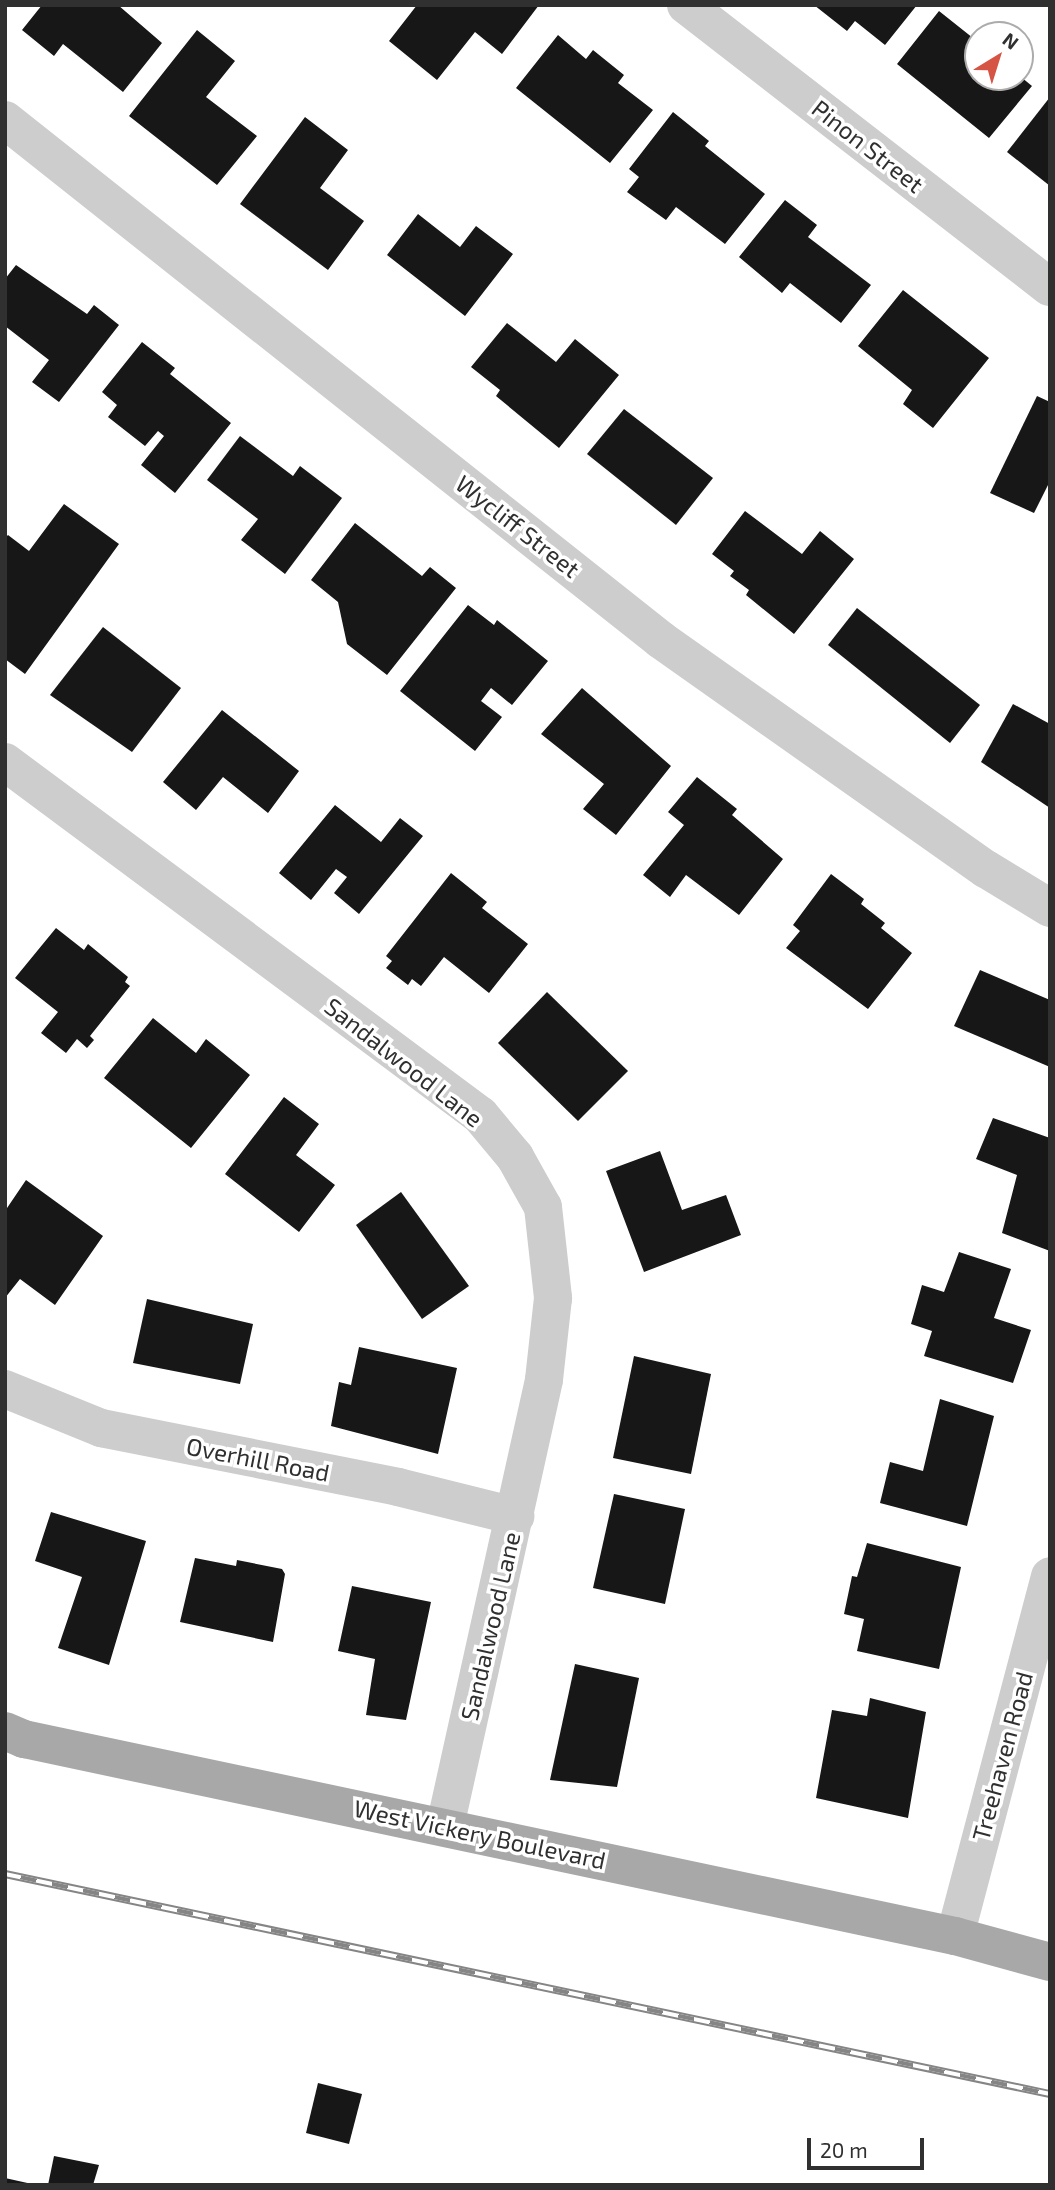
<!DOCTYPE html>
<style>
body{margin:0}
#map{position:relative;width:1055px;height:2190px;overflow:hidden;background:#fff;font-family:"Exo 2",sans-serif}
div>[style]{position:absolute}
.building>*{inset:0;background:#171717}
.minor>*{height:38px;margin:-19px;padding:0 19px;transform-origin:19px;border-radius:19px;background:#cdcdcd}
.major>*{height:38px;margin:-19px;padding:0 19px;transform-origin:19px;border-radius:19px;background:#a8a8a8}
.rail>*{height:8px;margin-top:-4px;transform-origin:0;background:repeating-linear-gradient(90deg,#fff 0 16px,#858585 0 32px);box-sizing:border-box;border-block:2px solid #858585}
span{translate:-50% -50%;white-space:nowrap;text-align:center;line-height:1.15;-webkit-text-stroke:7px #fff;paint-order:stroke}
.street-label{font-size:24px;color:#303030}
.frame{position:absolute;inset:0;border:7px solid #303030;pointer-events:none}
.north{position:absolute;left:964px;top:21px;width:70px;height:70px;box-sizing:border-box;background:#fff;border:2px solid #acacac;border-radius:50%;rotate:38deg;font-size:19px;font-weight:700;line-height:28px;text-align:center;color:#303030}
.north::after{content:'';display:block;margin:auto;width:24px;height:32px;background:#d55444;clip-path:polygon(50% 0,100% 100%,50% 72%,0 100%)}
.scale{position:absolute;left:807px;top:2138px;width:117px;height:32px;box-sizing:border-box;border:4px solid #303030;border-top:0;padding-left:9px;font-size:21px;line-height:24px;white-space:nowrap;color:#303030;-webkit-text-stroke:5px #fff;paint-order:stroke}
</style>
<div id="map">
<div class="building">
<i style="clip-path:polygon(42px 5px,118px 5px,162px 43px,123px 92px,63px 44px,54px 56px,22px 30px)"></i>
<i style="clip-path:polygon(417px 5px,539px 5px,502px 54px,475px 32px,437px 80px,389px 41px)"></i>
<i style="clip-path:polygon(814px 5px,917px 5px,885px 45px,855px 21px,847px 31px)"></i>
<i style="clip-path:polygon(939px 11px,978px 42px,978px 77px,1021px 77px,1032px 86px,989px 138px,897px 64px)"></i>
<i style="clip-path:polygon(197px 30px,235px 61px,206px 97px,257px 136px,217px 185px,129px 116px)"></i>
<i style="clip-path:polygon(558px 35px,586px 59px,593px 50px,624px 75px,618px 83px,653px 110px,610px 163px,516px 88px)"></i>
<i style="clip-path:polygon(1050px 97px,1050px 186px,1007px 152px)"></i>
<i style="clip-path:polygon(673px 112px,709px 141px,705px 146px,765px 194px,725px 244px,676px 207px,666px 220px,627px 192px,639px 177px,629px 169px)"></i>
<i style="clip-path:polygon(305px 117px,348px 150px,320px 188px,364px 221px,328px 270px,240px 204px)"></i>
<i style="clip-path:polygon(785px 200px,817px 225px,808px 237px,871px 285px,841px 323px,790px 283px,782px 293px,739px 257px)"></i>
<i style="clip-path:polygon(418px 214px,460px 247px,476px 226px,513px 254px,465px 316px,387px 255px)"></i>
<i style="clip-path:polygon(16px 265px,87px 314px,94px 305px,119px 325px,59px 402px,32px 382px,49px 360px,5px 326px,5px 279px)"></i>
<i style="clip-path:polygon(903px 290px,989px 358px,933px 428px,903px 404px,912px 390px,858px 346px)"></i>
<i style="clip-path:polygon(507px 323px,556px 362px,575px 339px,619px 375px,559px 448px,496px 396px,500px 390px,471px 367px)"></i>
<i style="clip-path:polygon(142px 342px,175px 368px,170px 374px,231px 423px,175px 493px,141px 465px,164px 436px,158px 431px,145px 446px,108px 417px,117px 405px,102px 392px)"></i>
<i style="clip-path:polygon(1037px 396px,1050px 402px,1050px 481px,1034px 513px,990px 493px)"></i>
<i style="clip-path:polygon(624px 409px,713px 478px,676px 525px,587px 454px)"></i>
<i style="clip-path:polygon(240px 436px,293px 476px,300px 466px,342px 498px,285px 574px,241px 540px,258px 519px,207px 480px)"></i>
<i style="clip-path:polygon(64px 504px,119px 544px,25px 674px,5px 659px,5px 538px,8px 535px,29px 551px)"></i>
<i style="clip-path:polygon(745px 511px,802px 554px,820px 531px,854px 559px,794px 634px,746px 595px,749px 590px,730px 576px,734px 571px,712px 554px)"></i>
<i style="clip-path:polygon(355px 523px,422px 576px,430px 567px,456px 588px,387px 675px,347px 644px,338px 602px,311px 580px)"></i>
<i style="clip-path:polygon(468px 605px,494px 625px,497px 620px,548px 661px,512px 705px,491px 688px,481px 701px,502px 717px,475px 751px,400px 691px)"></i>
<i style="clip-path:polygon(857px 608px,980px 705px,950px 743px,828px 645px)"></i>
<i style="clip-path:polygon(103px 627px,181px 688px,132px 752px,50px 695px)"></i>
<i style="clip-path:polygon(582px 688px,671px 766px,616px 835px,583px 809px,604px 784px,541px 734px)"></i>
<i style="clip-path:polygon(1013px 704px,1050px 724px,1050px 808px,981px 762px)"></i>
<i style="clip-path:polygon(222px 710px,299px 771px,268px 813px,223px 777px,196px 810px,163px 782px)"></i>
<i style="clip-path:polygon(697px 777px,737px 809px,732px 815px,783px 859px,739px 915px,686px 875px,670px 897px,643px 875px,684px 825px,668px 812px)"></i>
<i style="clip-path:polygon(335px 805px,381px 842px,400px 818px,423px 836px,359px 914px,334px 893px,347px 877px,336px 869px,311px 900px,279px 873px)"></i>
<i style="clip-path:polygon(451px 873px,487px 902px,482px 908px,528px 944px,489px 993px,444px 957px,421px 986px,412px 979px,408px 985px,386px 968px,392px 961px,386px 956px)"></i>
<i style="clip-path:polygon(831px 874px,864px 899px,861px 904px,885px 923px,881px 928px,912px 953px,868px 1009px,786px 948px,800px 931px,793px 925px)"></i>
<i style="clip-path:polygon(56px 928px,84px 950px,88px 944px,128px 977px,125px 982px,130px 986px,90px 1036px,94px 1040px,87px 1048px,77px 1039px,66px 1053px,41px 1033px,58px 1012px,15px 978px)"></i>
<i style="clip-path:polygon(980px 970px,1050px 1000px,1050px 1067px,954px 1026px)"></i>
<i style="clip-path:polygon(547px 992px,628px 1071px,578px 1121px,498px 1043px)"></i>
<i style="clip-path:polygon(153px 1018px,196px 1053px,206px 1039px,250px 1075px,191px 1148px,104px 1078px)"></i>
<i style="clip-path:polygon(284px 1097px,319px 1124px,296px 1155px,335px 1185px,299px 1232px,225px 1174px)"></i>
<i style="clip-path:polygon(993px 1118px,1050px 1138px,1050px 1251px,1002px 1233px,1017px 1175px,976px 1159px)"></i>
<i style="clip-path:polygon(660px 1151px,682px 1210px,726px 1195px,741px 1235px,644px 1272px,606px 1171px)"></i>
<i style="clip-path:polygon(26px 1180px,103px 1236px,55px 1305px,20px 1279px,5px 1298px,5px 1211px)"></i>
<i style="clip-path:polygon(401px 1192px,469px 1286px,422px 1319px,356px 1225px)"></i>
<i style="clip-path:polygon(959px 1252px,1011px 1269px,994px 1318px,1031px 1330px,1013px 1383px,924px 1356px,932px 1331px,911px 1324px,922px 1285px,944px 1292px)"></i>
<i style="clip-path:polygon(147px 1299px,253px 1324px,240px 1384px,133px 1363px)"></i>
<i style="clip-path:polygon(359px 1347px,457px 1368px,438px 1454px,331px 1426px,339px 1382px,351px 1385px)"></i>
<i style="clip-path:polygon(634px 1356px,711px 1374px,691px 1474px,613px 1458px)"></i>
<i style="clip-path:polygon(940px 1399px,994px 1416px,967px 1526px,880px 1503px,890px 1462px,923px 1471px)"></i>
<i style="clip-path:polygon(614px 1494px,685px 1509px,665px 1604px,593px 1588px)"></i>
<i style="clip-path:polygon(51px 1512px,146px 1541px,109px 1665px,58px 1648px,82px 1577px,35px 1561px)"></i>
<i style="clip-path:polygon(867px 1543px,961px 1567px,939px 1669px,857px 1651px,864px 1619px,844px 1614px,852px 1576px,857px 1577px)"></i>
<i style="clip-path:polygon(195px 1558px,236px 1566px,237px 1560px,282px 1569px,285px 1574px,273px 1642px,180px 1622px)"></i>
<i style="clip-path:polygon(352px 1586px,431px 1602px,406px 1720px,366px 1715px,375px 1659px,338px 1651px)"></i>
<i style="clip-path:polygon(575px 1664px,639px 1678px,617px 1787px,550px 1780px)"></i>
<i style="clip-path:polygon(870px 1698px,926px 1712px,908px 1818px,816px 1798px,832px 1710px,867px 1716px)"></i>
<i style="clip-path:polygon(318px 2083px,362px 2094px,349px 2144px,306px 2133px)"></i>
<i style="clip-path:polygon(54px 2156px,99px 2165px,93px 2185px,48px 2185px)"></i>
<i style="clip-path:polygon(5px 2178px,32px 2184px,32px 2185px,5px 2185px)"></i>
</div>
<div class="minor">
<i style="left:686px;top:5px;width:460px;rotate:37.8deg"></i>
<i style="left:5px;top:120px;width:837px;rotate:38.4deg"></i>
<i style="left:661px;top:640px;width:398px;rotate:35.2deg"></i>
<i style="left:986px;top:869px;width:75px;rotate:31.4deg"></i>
<i style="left:5px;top:762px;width:592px;rotate:36.62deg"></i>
<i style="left:480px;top:1115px;width:55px;rotate:50.2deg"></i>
<i style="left:515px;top:1157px;width:57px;rotate:60.8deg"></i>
<i style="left:543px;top:1207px;width:92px;rotate:83.7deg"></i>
<i style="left:553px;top:1298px;width:82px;rotate:96.3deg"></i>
<i style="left:544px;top:1380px;width:457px;rotate:102.5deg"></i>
<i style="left:5px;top:1389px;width:104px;rotate:22.1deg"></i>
<i style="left:101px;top:1428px;width:303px;rotate:11.2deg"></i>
<i style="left:398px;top:1487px;width:121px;rotate:13.9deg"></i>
<i style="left:955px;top:1936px;width:372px;rotate:-75.2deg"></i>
</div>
<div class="major">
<i style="left:5px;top:1731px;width:21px;rotate:23deg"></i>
<i style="left:24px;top:1739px;width:952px;rotate:11.95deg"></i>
<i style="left:955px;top:1936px;width:98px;rotate:15.3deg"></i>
</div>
<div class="rail">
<i style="left:5px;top:1874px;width:1068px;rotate:11.89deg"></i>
</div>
<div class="street-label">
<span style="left:868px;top:146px;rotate:38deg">Pinon Street</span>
<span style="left:518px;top:526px;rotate:38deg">Wycliff Street</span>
<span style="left:404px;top:1062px;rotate:38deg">Sandalwood Lane</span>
<span style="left:258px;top:1459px;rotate:11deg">Overhill Road</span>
<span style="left:490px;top:1626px;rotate:-77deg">Sandalwood Lane</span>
<span style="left:1002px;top:1756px;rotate:-75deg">Treehaven Road</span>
<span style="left:480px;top:1834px;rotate:12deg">West Vickery Boulevard</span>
</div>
<div class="frame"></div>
<div class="north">N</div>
<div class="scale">20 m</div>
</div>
